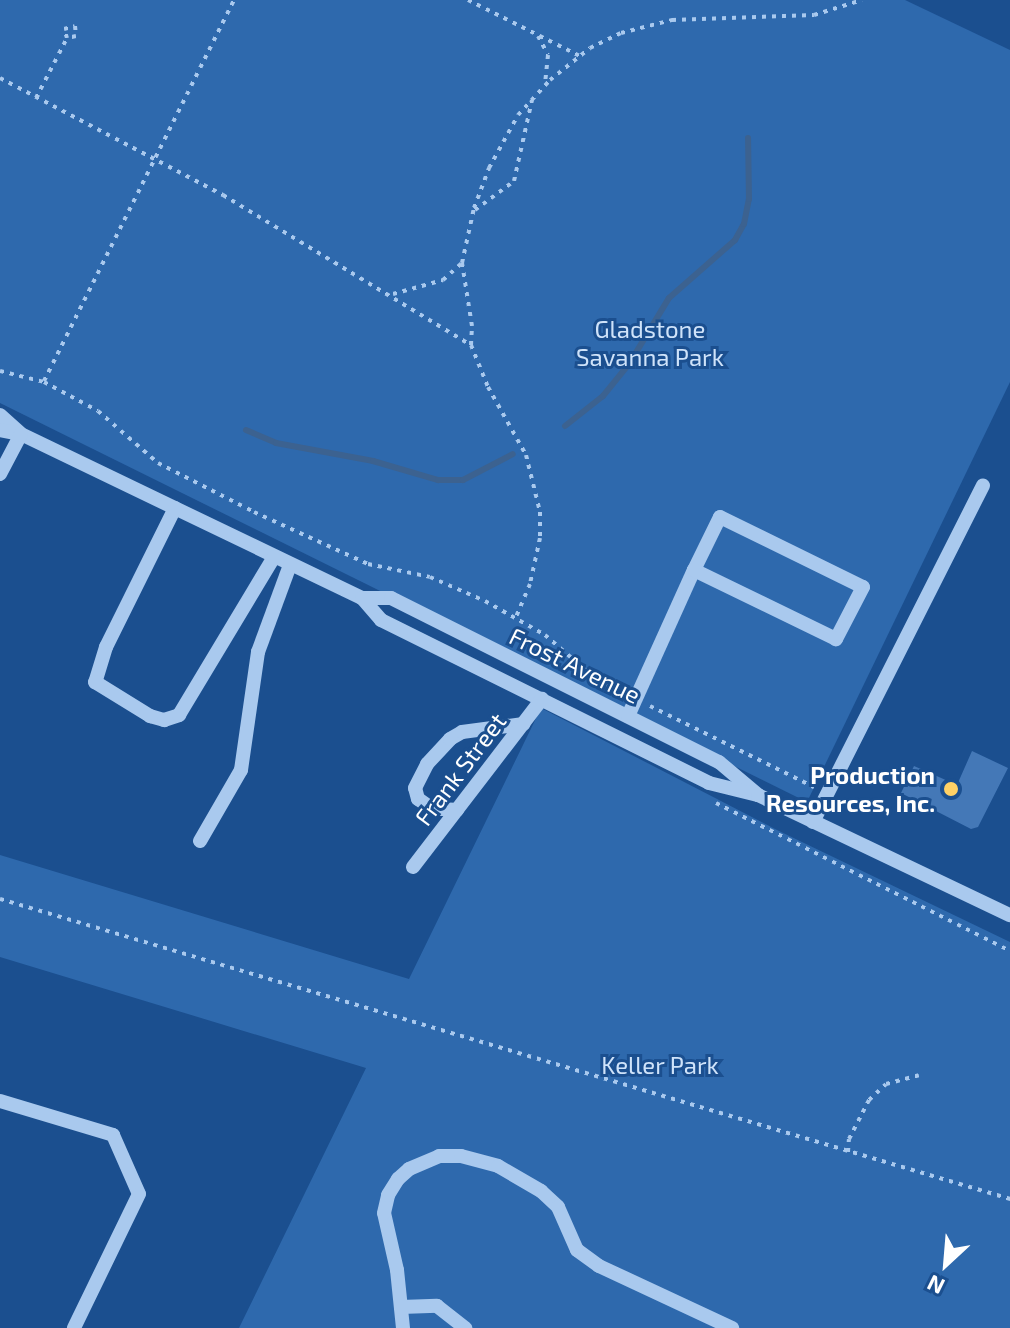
<!DOCTYPE html>
<style>
body{margin:0}
#map{position:relative;width:1010px;height:1328px;overflow:hidden;background:#1b4f8f;font-family:"Exo 2",sans-serif}
div>[style]{position:absolute}
.green>*{inset:0;background:#2e69ad}
.stream>*{height:6px;margin:-3px;padding:0 3px;transform-origin:3px;border-radius:3px;background:#3c6290}
.building>*{inset:0;background:#4478b7}
.path>*{height:4px;margin-top:-2px;transform-origin:0;background:repeating-linear-gradient(90deg,#a9c9ee 0 4px,transparent 0 10px)}
.minor>*{height:14px;margin:-7px;padding:0 7px;transform-origin:7px;border-radius:7px;background:#a9c9ee}
.dots>*{width:22px;height:22px;translate:-50% -50%;box-sizing:border-box;border:4px solid #1b4f8f;border-radius:50%}
span{translate:-50% -50%;white-space:nowrap;text-align:center;line-height:1.15;-webkit-text-stroke:6px #1b4f8f;paint-order:stroke}
.park-label{font-size:24px;color:#cfe3fa}
.street-label{font-size:24px;color:#fff}
.poi-label{font-size:24px;color:#fff;font-weight:700}
.right{translate:-100% -50%;text-align:right}
.north{position:absolute;left:906px;top:1224px;width:80px;height:80px;-webkit-text-stroke:6px #1b4f8f;paint-order:stroke;rotate:206deg;font-size:22px;font-weight:700;line-height:32px;text-align:center;color:#fff}
.north::after{content:'';display:block;margin:auto;width:28px;height:36px;background:#fff;clip-path:polygon(50% 0,100% 100%,50% 72%,0 100%)}
</style>
<div id="map">
<div class="green">
<i style="clip-path:polygon(0 0,905px 0,1010px 50px,1010px 382px,807px 802px,0 403px)"></i>
<i style="clip-path:polygon(541px 708px,777px 830px,1010px 942px,1010px 1328px,239px 1328px,366px 1068px,0 957px,0 855px,409px 979px)"></i>
</div>
<div class="stream">
<i style="left:565px;top:426px;width:48px;rotate:-38.3deg"></i>
<i style="left:603px;top:396px;width:41px;rotate:-50.9deg"></i>
<i style="left:629px;top:364px;width:77px;rotate:-58.8deg"></i>
<i style="left:669px;top:298px;width:88px;rotate:-41.3deg"></i>
<i style="left:735px;top:240px;width:18px;rotate:-61deg"></i>
<i style="left:744px;top:224px;width:25px;rotate:-79deg"></i>
<i style="left:749px;top:199px;width:61px;rotate:-90.9deg"></i>
<i style="left:246px;top:430px;width:33px;rotate:23deg"></i>
<i style="left:276px;top:443px;width:99px;rotate:10.5deg"></i>
<i style="left:373px;top:461px;width:68px;rotate:16.3deg"></i>
<i style="left:438px;top:480px;width:25px"></i>
<i style="left:463px;top:480px;width:56px;rotate:-27.5deg"></i>
</div>
<div class="building">
<i style="clip-path:polygon(972px 751px,1008px 768px,978px 827px,971px 829px,901px 793px,914px 766px,957px 785px)"></i>
</div>
<div class="path">
<i style="left:468px;top:0;width:125px;rotate:26.6deg"></i>
<i style="left:538px;top:36px;width:21px;rotate:62deg"></i>
<i style="left:548px;top:55px;width:29px;rotate:96deg"></i>
<i style="left:0;top:78px;width:252px;rotate:27.7deg"></i>
<i style="left:223px;top:195px;width:290px;rotate:31.2deg"></i>
<i style="left:471px;top:345px;width:45px;rotate:68deg"></i>
<i style="left:488px;top:387px;width:78px;rotate:60.8deg"></i>
<i style="left:526px;top:455px;width:59px;rotate:76.2deg"></i>
<i style="left:540px;top:512px;width:26px;rotate:90deg"></i>
<i style="left:540px;top:538px;width:47px;rotate:102.3deg"></i>
<i style="left:530px;top:584px;width:36px;rotate:113deg"></i>
<i style="left:36px;top:98px;width:68px;rotate:-62.7deg"></i>
<i style="left:67px;top:38px;width:9px;rotate:-108deg"></i>
<i style="left:64px;top:29px;width:11px;rotate:-15deg"></i>
<i style="left:75px;top:26px;width:10px;rotate:84deg"></i>
<i style="left:76px;top:36px;width:9px;rotate:167deg"></i>
<i style="left:475px;top:210px;width:49px;rotate:-36.6deg"></i>
<i style="left:514px;top:181px;width:83px;rotate:-77.5deg"></i>
<i style="left:393px;top:294px;width:52px;rotate:-15.6deg"></i>
<i style="left:443px;top:280px;width:25px;rotate:-42deg"></i>
<i style="left:471px;top:345px;width:19px;rotate:-87deg"></i>
<i style="left:472px;top:326px;width:64px;rotate:-99deg"></i>
<i style="left:462px;top:263px;width:56px;rotate:-77.7deg"></i>
<i style="left:474px;top:208px;width:43px;rotate:-69.4deg"></i>
<i style="left:489px;top:168px;width:60px;rotate:-61.3deg"></i>
<i style="left:518px;top:115px;width:47px;rotate:-47.6deg"></i>
<i style="left:550px;top:80px;width:51px;rotate:-38.7deg"></i>
<i style="left:590px;top:48px;width:34px;rotate:-26deg"></i>
<i style="left:621px;top:33px;width:53px;rotate:-14.3deg"></i>
<i style="left:672px;top:20px;width:142px;rotate:-2deg"></i>
<i style="left:814px;top:15px;width:50px;rotate:-17.4deg"></i>
<i style="left:0;top:371px;width:45px;rotate:14deg"></i>
<i style="left:44px;top:382px;width:61px;rotate:28.2deg"></i>
<i style="left:98px;top:411px;width:79px;rotate:40.9deg"></i>
<i style="left:158px;top:463px;width:108px;rotate:27deg"></i>
<i style="left:254px;top:512px;width:125px;rotate:24.5deg"></i>
<i style="left:368px;top:564px;width:63px;rotate:11.8deg"></i>
<i style="left:430px;top:577px;width:60px;rotate:23.6deg"></i>
<i style="left:485px;top:601px;width:69px;rotate:29.5deg"></i>
<i style="left:545px;top:635px;width:67px;rotate:40.8deg"></i>
<i style="left:596px;top:679px;width:27px;rotate:27deg"></i>
<i style="left:44px;top:381px;width:426px;rotate:-63.5deg"></i>
<i style="left:650px;top:706px;width:183px;rotate:26.3deg"></i>
<i style="left:716px;top:803px;width:329px;rotate:26.7deg"></i>
<i style="left:0;top:899px;width:1054px;rotate:16.54deg"></i>
<i style="left:848px;top:1152px;width:13px;rotate:-86deg"></i>
<i style="left:849px;top:1139px;width:44px;rotate:-62.9deg"></i>
<i style="left:869px;top:1100px;width:23px;rotate:-43deg"></i>
<i style="left:886px;top:1084px;width:34px;rotate:-15deg"></i>
</div>
<div class="minor">
<i style="left:0;top:415px;width:27px;rotate:42deg"></i>
<i style="left:0;top:430px;width:21px;rotate:11deg"></i>
<i style="left:21px;top:434px;width:378px;rotate:25.7deg"></i>
<i style="left:362px;top:598px;width:29px"></i>
<i style="left:391px;top:598px;width:367px;rotate:26.6deg"></i>
<i style="left:719px;top:762px;width:51px;rotate:40.2deg"></i>
<i style="left:0;top:474px;width:45px;rotate:-62.3deg"></i>
<i style="left:175px;top:508px;width:155px;rotate:116.4deg"></i>
<i style="left:106px;top:647px;width:37px;rotate:107deg"></i>
<i style="left:95px;top:682px;width:65px;rotate:31.7deg"></i>
<i style="left:150px;top:716px;width:15px;rotate:16deg"></i>
<i style="left:164px;top:720px;width:16px;rotate:-18deg"></i>
<i style="left:179px;top:715px;width:184px;rotate:-59deg"></i>
<i style="left:362px;top:598px;width:29px;rotate:49deg"></i>
<i style="left:381px;top:620px;width:366px;rotate:26.4deg"></i>
<i style="left:709px;top:783px;width:50px;rotate:13.8deg"></i>
<i style="left:758px;top:795px;width:279px;rotate:25.5deg"></i>
<i style="left:628px;top:716px;width:160px;rotate:-65.7deg"></i>
<i style="left:694px;top:570px;width:59px;rotate:-63.9deg"></i>
<i style="left:720px;top:517px;width:159px;rotate:26.1deg"></i>
<i style="left:863px;top:587px;width:59px;rotate:117.4deg"></i>
<i style="left:836px;top:639px;width:158px;rotate:-154.1deg"></i>
<i style="left:457px;top:810px;width:26px;rotate:-176deg"></i>
<i style="left:431px;top:808px;width:16px;rotate:-145deg"></i>
<i style="left:418px;top:799px;width:11px;rotate:-105deg"></i>
<i style="left:415px;top:788px;width:27px;rotate:-63deg"></i>
<i style="left:427px;top:764px;width:34px;rotate:-47deg"></i>
<i style="left:450px;top:739px;width:14px;rotate:-30deg"></i>
<i style="left:462px;top:732px;width:62px;rotate:-7.5deg"></i>
<i style="left:813px;top:822px;width:377px;rotate:-63.2deg"></i>
<i style="left:200px;top:841px;width:82px;rotate:-60deg"></i>
<i style="left:241px;top:770px;width:119px;rotate:-81.8deg"></i>
<i style="left:258px;top:652px;width:93px;rotate:-69.8deg"></i>
<i style="left:413px;top:867px;width:212px;rotate:-52.5deg"></i>
<i style="left:0;top:1101px;width:118px;rotate:16.7deg"></i>
<i style="left:113px;top:1135px;width:64px;rotate:66.2deg"></i>
<i style="left:139px;top:1194px;width:149px;rotate:115.9deg"></i>
<i style="left:401px;top:1307px;width:36px;rotate:-2deg"></i>
<i style="left:437px;top:1306px;width:36px;rotate:38deg"></i>
<i style="left:403px;top:1328px;width:58px;rotate:-95.9deg"></i>
<i style="left:397px;top:1270px;width:58px;rotate:-102.8deg"></i>
<i style="left:384px;top:1213px;width:18px;rotate:-77deg"></i>
<i style="left:388px;top:1195px;width:19px;rotate:-58deg"></i>
<i style="left:398px;top:1179px;width:15px;rotate:-42deg"></i>
<i style="left:409px;top:1169px;width:33px;rotate:-23deg"></i>
<i style="left:439px;top:1156px;width:22px"></i>
<i style="left:461px;top:1156px;width:38px;rotate:15deg"></i>
<i style="left:498px;top:1166px;width:50px;rotate:30.2deg"></i>
<i style="left:541px;top:1191px;width:23px;rotate:43deg"></i>
<i style="left:558px;top:1207px;width:47px;rotate:66.2deg"></i>
<i style="left:577px;top:1250px;width:27px;rotate:36deg"></i>
<i style="left:599px;top:1266px;width:147px;rotate:25deg"></i>
</div>
<div class="dots">
<i style="left:951px;top:789px;background:#ffd166"></i>
</div>
<div class="park-label">
<span style="left:650px;top:343px">Gladstone<br>Savanna Park</span>
<span style="left:660px;top:1065px">Keller Park</span>
</div>
<div class="street-label">
<span style="left:575px;top:665px;rotate:26deg">Frost Avenue</span>
<span style="left:460px;top:769px;rotate:-53deg">Frank Street</span>
</div>
<div class="poi-label">
<span class="right" style="left:935px;top:789px">Production<br>Resources, Inc.</span>
</div>
<div class="north">N</div>
</div>
